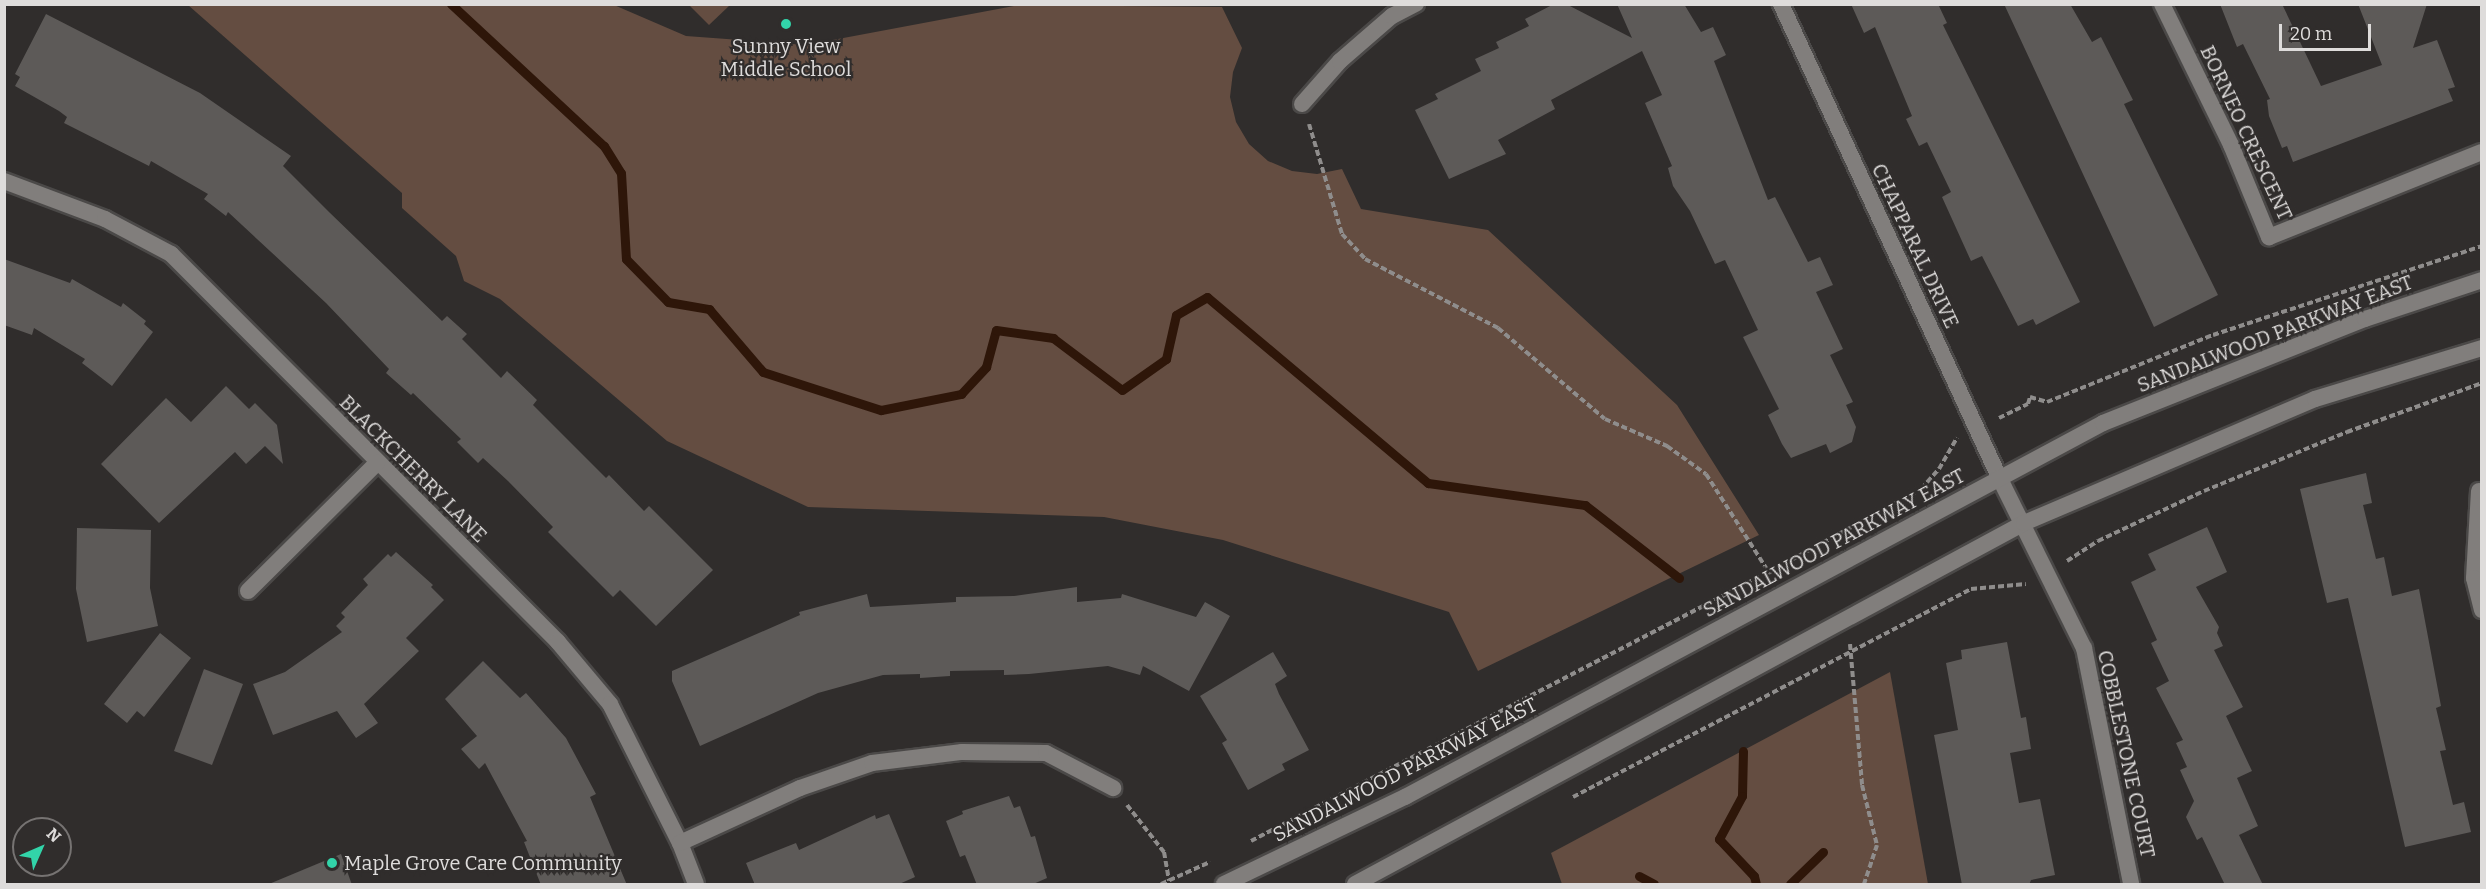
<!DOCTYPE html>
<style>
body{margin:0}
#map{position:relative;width:2486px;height:889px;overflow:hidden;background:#302d2c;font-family:Bitter,serif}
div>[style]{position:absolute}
.green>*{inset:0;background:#644d41}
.stream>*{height:9px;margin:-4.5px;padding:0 4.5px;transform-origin:4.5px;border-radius:4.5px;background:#2e1609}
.building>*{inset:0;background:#5d5a58}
.path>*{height:4px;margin-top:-2px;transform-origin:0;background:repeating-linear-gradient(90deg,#8f8d8c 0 6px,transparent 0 9px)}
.roads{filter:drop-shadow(2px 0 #4b4948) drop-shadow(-2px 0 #4b4948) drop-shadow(0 2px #4b4948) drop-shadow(0 -2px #4b4948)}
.minor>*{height:16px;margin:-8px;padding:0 8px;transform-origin:8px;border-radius:8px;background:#817e7c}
.secondary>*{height:16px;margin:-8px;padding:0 8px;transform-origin:8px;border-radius:8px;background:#817e7c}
.dots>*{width:16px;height:16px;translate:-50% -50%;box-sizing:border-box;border:3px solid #302d2c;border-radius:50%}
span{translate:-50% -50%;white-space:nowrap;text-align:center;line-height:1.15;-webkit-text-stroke:4.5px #302d2c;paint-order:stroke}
.poi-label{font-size:20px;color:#dedcdb}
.left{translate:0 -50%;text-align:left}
.street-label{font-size:20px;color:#dedcdb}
.frame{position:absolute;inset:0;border:6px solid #dedcdb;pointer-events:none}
.north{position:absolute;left:12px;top:817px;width:60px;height:60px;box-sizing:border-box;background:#302d2c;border:2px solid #767372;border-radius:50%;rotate:45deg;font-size:16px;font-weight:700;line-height:24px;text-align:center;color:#dedcdb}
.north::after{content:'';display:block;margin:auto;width:21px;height:27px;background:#32d4a9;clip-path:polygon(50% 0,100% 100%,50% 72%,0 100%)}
.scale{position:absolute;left:2279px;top:24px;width:92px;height:27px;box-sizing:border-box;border:3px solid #dedcdb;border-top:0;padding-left:8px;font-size:18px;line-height:21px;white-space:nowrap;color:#dedcdb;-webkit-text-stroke:4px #302d2c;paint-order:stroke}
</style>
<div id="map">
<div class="green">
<i style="clip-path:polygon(188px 5px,614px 5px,686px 36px,806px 45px,1020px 5px,1222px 7px,1242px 48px,1233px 72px,1230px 97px,1236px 122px,1249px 144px,1268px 161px,1292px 171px,1317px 174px,1342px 169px,1361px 209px,1488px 230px,1677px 405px,1759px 535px,1478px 671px,1449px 612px,1223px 540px,1104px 517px,808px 507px,667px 441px,500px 299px,464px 281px,456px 256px,402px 208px,402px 193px)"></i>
<i style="clip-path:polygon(689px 5px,730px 5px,709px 25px)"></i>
<i style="clip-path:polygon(1890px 672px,1928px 884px,1562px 884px,1551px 853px)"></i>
</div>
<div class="stream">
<i style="left:451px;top:4px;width:209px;rotate:42.9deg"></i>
<i style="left:604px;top:146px;width:32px;rotate:58deg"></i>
<i style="left:621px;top:173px;width:86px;rotate:86.7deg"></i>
<i style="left:626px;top:259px;width:60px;rotate:45.7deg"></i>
<i style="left:668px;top:302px;width:42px;rotate:9.7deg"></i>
<i style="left:709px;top:309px;width:83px;rotate:49.4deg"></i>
<i style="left:763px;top:372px;width:124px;rotate:17.9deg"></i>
<i style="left:881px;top:410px;width:82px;rotate:-11.3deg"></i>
<i style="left:961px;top:394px;width:37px;rotate:-47deg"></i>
<i style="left:986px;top:367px;width:38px;rotate:-75deg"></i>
<i style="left:996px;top:330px;width:58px;rotate:8deg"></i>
<i style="left:1053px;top:338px;width:86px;rotate:37deg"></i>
<i style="left:1122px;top:390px;width:54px;rotate:-35.2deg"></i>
<i style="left:1166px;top:359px;width:45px;rotate:-77.2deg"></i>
<i style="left:1176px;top:315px;width:36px;rotate:-30deg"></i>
<i style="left:1207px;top:297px;width:289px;rotate:40.1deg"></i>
<i style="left:1428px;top:483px;width:159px;rotate:8deg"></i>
<i style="left:1585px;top:505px;width:119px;rotate:37.8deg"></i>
<i style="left:1743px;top:751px;width:45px;rotate:91.3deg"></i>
<i style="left:1742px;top:796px;width:49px;rotate:118.1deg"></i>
<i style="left:1719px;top:839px;width:51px;rotate:46.6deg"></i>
<i style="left:1754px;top:876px;width:8px;rotate:76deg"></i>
<i style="left:1639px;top:876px;width:17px;rotate:28deg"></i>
<i style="left:1790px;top:884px;width:46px;rotate:-44.1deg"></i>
</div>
<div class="building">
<i style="clip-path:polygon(1554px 4px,1566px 4px,1632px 38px,1617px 4px,1684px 4px,1701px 32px,1713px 27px,1726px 55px,1714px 61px,1768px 200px,1775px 197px,1808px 262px,1820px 257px,1833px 285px,1816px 292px,1843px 349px,1830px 355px,1853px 402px,1846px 405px,1856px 427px,1852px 442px,1830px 453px,1826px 444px,1791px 458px,1782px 444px,1768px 415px,1779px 409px,1743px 337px,1758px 330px,1725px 260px,1715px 264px,1690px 211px,1673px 186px,1668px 168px,1672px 166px,1645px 103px,1662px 95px,1642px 51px,1551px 100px,1555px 109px,1498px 140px,1506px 154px,1449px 179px,1415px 110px,1438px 99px,1435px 94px,1481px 71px,1475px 59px,1499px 48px,1496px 42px,1529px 26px,1525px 19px)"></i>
<i style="clip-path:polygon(1851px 4px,1938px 4px,1947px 23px,1943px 25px,2080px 302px,2036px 325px,2033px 319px,2018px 326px,1982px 256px,1971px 261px,1942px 197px,1951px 192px,1927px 142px,1919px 146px,1906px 119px,1912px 116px,1875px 27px,1864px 33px)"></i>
<i style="clip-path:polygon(2004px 4px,2070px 4px,2092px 42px,2101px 37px,2133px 100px,2124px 104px,2218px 295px,2154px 327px)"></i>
<i style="clip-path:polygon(2220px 4px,2282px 4px,2321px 86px,2382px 65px,2358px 4px,2427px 4px,2413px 48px,2437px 40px,2455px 87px,2448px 89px,2453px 101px,2293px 162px,2287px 146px,2282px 148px,2269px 116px,2267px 100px,2270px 99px,2243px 44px,2237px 47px)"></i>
<i style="clip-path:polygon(46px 14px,200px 93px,291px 156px,283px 166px,329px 212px,442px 321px,447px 316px,467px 334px,462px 339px,501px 378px,507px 371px,537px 400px,533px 405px,606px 478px,609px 475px,644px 511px,649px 506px,713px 570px,656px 626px,620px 590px,613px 597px,548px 532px,553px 527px,508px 481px,483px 458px,478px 463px,457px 442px,461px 439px,413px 393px,411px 395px,386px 373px,389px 369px,326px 303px,228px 212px,226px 216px,204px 199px,208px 194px,151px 161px,149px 166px,64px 123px,67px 117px,59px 111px,15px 86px,20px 77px,15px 74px)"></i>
<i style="clip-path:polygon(4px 259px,70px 283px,72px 279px,121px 307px,123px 303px,146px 321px,144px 324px,153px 332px,112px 386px,82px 363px,85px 359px,34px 328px,32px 335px,4px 325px)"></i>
<i style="clip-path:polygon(226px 386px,249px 409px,255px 403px,277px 425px,283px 464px,265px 446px,246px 464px,235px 452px,159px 523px,101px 464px,166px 398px,191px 422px)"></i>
<i style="clip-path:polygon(2366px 473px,2372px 503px,2363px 505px,2376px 559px,2384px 557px,2392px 596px,2419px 589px,2441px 706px,2436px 708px,2446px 750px,2440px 751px,2453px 805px,2464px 802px,2471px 832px,2405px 847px,2348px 598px,2327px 603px,2300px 489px)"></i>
<i style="clip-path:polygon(2207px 527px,2227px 572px,2196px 587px,2219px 627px,2217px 633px,2223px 646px,2214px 650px,2243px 707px,2226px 716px,2252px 771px,2237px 778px,2258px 826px,2239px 835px,2263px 885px,2225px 885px,2202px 837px,2197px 840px,2186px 817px,2194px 801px,2180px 770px,2187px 767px,2176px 743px,2183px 740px,2156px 688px,2169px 681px,2151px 643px,2157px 640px,2131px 582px,2156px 570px,2148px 554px)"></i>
<i style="clip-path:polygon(77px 528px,151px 530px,150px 588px,158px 626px,87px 642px,76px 589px)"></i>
<i style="clip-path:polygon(396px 552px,433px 585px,431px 587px,444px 600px,406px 638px,419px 651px,364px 704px,378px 723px,356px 738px,337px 711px,273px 735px,253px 684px,285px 672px,342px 632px,336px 626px,345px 617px,341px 613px,368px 585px,363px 579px,388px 554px,391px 557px)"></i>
<i style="clip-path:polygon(1077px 587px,1077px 602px,1121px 598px,1122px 594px,1196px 617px,1205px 602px,1230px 616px,1189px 691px,1143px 666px,1140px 675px,1108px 666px,1029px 674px,1004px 675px,1004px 670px,950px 671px,950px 676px,920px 678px,920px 674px,883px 675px,818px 693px,700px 746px,672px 681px,672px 671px,800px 615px,799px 612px,867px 594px,870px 607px,956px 602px,956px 597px,1014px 596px)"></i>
<i style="clip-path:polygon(160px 633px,191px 658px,144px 717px,137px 711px,127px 723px,104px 704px)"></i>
<i style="clip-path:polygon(2007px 642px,2021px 718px,2026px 717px,2031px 749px,2010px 753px,2019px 803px,2040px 799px,2055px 875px,2031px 880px,2029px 885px,1962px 885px,1934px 735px,1958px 730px,1946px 663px,1962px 659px,1961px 650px)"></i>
<i style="clip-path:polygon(1273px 652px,1287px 676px,1275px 684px,1279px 694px,1309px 750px,1282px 764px,1285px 770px,1248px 790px,1222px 743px,1227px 740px,1200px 696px)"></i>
<i style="clip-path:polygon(483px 661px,520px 698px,526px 693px,566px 738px,596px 794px,590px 797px,627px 885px,541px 885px,524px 842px,527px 841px,485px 763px,479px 769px,461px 749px,477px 736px,445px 699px)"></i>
<i style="clip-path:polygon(204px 669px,243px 684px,212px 765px,174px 751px)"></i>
<i style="clip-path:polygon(1009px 796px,1014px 808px,1020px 806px,1031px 837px,1035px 836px,1047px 878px,1031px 885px,977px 885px,965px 855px,960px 857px,946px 821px,963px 814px,962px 811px)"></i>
<i style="clip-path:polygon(889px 814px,915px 877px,897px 885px,755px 885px,746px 863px,796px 843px,799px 850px,875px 815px,876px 819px)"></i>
<i style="clip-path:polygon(341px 854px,352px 885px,269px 885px,269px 884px)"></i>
</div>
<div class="path">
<i style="left:1309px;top:124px;width:115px;rotate:73.3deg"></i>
<i style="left:1342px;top:234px;width:34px;rotate:47deg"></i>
<i style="left:1365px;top:259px;width:150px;rotate:27.4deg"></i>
<i style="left:1498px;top:328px;width:140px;rotate:40.4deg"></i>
<i style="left:1605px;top:419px;width:68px;rotate:23.5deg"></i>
<i style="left:1667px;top:446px;width:48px;rotate:35.7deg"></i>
<i style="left:1706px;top:474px;width:119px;rotate:57.4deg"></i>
<i style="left:1999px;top:418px;width:32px;rotate:-26deg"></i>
<i style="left:2028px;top:404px;width:7px;rotate:-74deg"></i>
<i style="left:2030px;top:397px;width:18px;rotate:16deg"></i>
<i style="left:2047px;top:402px;width:179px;rotate:-22deg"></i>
<i style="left:2213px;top:335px;width:283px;rotate:-18.3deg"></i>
<i style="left:1791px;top:560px;width:148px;rotate:-28.6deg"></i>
<i style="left:1921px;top:489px;width:27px;rotate:-48deg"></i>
<i style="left:1939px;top:469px;width:36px;rotate:-60deg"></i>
<i style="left:2067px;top:561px;width:37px;rotate:-33deg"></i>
<i style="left:2098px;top:541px;width:117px;rotate:-25.3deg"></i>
<i style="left:2204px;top:491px;width:155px;rotate:-22.4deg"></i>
<i style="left:2347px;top:432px;width:144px;rotate:-19.9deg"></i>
<i style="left:1850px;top:644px;width:142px;rotate:85.1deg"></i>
<i style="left:1862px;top:785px;width:62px;rotate:76deg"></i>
<i style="left:1877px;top:845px;width:41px;rotate:108.4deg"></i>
<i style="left:1573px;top:797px;width:449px;rotate:-27.6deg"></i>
<i style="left:1971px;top:589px;width:55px;rotate:-5.2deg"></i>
<i style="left:1127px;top:805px;width:60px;rotate:51.8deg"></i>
<i style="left:1164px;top:852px;width:29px;rotate:80deg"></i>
<i style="left:1251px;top:841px;width:575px;rotate:-27.46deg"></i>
<i style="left:1161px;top:884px;width:54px;rotate:-24.2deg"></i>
</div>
<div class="roads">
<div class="minor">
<i style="left:1781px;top:4px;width:521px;rotate:65.26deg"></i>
<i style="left:1999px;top:477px;width:191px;rotate:63.6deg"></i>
<i style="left:2084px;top:648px;width:241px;rotate:78.7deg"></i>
<i style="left:2162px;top:4px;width:157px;rotate:63.9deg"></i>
<i style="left:2231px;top:145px;width:100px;rotate:67.6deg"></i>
<i style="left:2269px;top:237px;width:229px;rotate:-21.8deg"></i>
<i style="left:1302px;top:104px;width:57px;rotate:-48.5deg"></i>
<i style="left:1340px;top:61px;width:69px;rotate:-40.9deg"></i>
<i style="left:1392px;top:16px;width:27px;rotate:-27deg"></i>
<i style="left:4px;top:181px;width:108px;rotate:20.6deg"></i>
<i style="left:105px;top:219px;width:75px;rotate:27.9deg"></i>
<i style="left:171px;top:254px;width:548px;rotate:45.07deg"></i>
<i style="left:558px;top:642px;width:81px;rotate:50deg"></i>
<i style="left:610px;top:704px;width:156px;rotate:63.3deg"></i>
<i style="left:680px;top:843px;width:44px;rotate:68.7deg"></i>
<i style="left:2479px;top:491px;width:87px;rotate:93.3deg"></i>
<i style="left:2474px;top:578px;width:33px;rotate:76deg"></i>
<i style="left:248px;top:591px;width:182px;rotate:-44.8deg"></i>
<i style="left:680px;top:843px;width:132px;rotate:-24.6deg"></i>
<i style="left:800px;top:788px;width:76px;rotate:-19.1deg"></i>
<i style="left:872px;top:763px;width:91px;rotate:-7deg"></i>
<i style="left:962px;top:752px;width:84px;rotate:0.7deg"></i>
<i style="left:1046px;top:753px;width:76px;rotate:27.6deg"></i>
</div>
<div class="secondary">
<i style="left:1224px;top:884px;width:201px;rotate:-25.7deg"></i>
<i style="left:1405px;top:797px;width:792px;rotate:-28.18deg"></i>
<i style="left:2103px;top:423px;width:282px;rotate:-21.7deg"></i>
<i style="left:2365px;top:319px;width:123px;rotate:-18.4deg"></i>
<i style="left:1355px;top:884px;width:760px;rotate:-28.35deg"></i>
<i style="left:2024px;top:523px;width:316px;rotate:-23.1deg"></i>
<i style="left:2315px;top:399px;width:175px;rotate:-17deg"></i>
</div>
</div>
<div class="dots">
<i style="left:786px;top:24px;background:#32d4a9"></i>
<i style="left:332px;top:863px;background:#32d4a9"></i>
</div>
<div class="poi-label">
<span style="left:786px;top:58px">Sunny View<br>Middle School</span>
<span class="left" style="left:344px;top:863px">Maple Grove Care Community</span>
</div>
<div class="street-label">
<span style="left:2246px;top:133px;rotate:65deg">BORNEO CRESCENT</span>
<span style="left:1915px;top:246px;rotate:65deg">CHAPPARAL DRIVE</span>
<span style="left:2275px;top:334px;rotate:-21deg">SANDALWOOD PARKWAY EAST</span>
<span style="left:413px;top:469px;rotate:45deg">BLACKCHERRY LANE</span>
<span style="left:1834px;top:543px;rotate:-28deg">SANDALWOOD PARKWAY EAST</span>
<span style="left:2126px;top:754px;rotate:78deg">COBBLESTONE COURT</span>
<span style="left:1405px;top:770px;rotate:-27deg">SANDALWOOD PARKWAY EAST</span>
</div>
<div class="frame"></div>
<div class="north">N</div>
<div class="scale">20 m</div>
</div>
